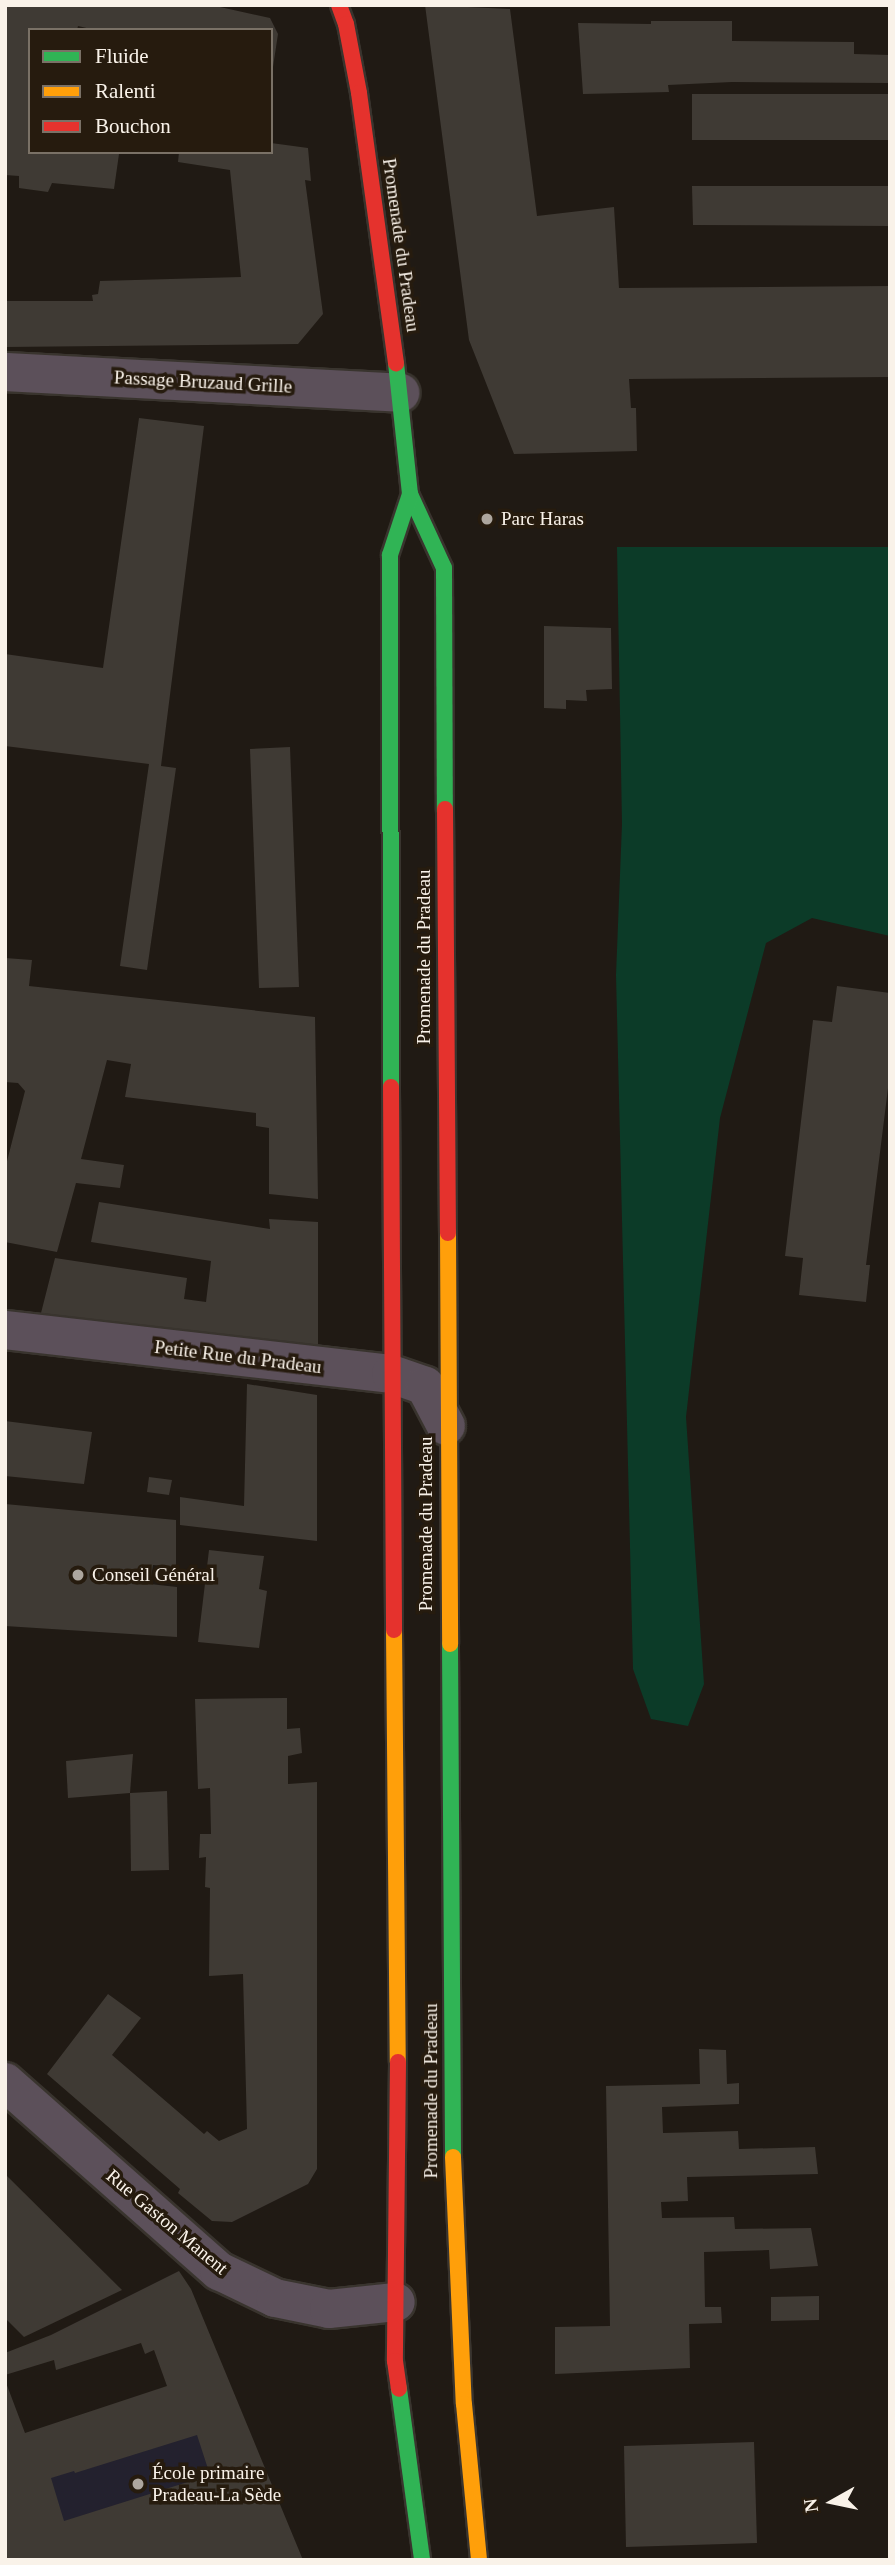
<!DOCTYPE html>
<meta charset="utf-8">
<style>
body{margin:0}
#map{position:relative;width:895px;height:2565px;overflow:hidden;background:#201a14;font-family:Georgia,serif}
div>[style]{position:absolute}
.education>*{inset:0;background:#23212e}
.green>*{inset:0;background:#0c3b28}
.building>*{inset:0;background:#3f3a34}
.roads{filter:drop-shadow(2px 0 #39342e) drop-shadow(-2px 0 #39342e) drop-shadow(0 2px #39342e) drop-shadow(0 -2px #39342e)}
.street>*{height:38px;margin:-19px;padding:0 19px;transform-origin:19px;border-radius:19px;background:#5c505a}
.fast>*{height:16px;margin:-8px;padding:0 8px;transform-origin:8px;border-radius:8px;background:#30b455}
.slow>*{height:16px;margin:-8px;padding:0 8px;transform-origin:8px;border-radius:8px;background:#ff9f0a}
.jam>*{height:16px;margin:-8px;padding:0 8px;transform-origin:8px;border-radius:8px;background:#e5322d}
.dots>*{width:19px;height:19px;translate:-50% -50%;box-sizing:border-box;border:4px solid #261b0e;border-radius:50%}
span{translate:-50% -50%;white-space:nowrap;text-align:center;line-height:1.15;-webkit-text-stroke:7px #261b0e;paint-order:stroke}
.street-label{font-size:19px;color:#f9f2e9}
.poi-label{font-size:19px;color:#f9f2e9}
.left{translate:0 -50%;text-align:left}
.frame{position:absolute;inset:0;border:7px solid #f9f2e9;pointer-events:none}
.legend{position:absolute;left:28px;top:28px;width:245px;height:126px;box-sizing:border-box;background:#261b0e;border:2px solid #7a7166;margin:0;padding:9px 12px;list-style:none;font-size:21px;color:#f9f2e9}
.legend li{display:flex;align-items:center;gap:14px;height:35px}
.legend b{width:35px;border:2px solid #7a7166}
.north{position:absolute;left:797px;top:2467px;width:70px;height:70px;-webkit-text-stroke:5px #261b0e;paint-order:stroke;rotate:261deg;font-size:19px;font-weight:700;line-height:28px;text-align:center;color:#f9f2e9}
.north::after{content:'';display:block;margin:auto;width:24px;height:32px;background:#f9f2e9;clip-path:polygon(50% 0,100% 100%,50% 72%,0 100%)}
</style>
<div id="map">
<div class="education">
<i style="clip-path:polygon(231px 2389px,275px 2497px,5px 2560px,5px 2471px)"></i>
</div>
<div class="green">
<i style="clip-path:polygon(617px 547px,890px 547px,890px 936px,812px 918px,766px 943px,720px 1118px,686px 1417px,704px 1684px,688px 1726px,651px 1719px,633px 1669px,616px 975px,622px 824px)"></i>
</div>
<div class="building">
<i style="clip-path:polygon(5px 5px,211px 5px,270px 18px,278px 34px,273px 67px,271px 30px,95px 30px,78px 26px,77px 30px,30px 30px,30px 152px,119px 154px,114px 189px,52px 183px,48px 192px,19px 188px,19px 176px,5px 175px)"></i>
<i style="clip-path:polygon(425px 5px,510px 9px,537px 216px,614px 207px,619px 288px,890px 286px,890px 377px,629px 379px,631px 408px,636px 408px,637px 451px,514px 454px,469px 340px)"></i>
<i style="clip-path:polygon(651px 21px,732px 21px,732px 41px,854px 42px,854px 54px,890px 55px,890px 83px,732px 82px,668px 85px,669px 92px,583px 94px,578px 23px,651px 24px)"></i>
<i style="clip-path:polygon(692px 94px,890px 94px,890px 140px,692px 140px)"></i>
<i style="clip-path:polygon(271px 143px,308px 148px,311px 181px,305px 180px,323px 314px,298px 344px,5px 347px,5px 301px,93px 301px,92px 295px,98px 294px,100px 281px,241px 277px,230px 170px,178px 162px,179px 152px,271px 152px)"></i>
<i style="clip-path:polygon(692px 186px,890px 186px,890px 226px,693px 225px)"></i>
<i style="clip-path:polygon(139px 418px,204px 426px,161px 766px,176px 768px,147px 970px,120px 966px,149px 764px,5px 746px,5px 654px,103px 668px)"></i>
<i style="clip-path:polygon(544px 626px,611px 628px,612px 689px,586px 690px,587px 701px,566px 700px,566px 709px,544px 708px)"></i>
<i style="clip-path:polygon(290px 747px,299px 987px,259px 988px,250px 749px)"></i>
<i style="clip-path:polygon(5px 958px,32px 960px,29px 986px,315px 1017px,318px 1199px,269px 1194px,269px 1128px,256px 1126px,256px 1113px,125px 1097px,131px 1064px,107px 1060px,81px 1159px,124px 1165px,120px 1188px,76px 1183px,57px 1252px,5px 1242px,5px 1169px,25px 1091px,18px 1083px,5px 1082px)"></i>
<i style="clip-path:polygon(837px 986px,890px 993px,890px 1072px,866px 1265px,870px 1265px,866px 1302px,799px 1295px,803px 1258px,785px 1256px,813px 1020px,832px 1022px)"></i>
<i style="clip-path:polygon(99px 1202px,270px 1229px,269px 1219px,318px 1222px,318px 1348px,41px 1313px,55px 1258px,187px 1278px,184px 1299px,206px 1302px,211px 1261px,91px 1242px)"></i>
<i style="clip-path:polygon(247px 1384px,317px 1395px,317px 1541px,180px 1525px,180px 1497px,244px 1506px)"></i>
<i style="clip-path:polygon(5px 1421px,92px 1432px,84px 1484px,5px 1476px)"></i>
<i style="clip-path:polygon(149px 1477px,172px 1480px,169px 1495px,147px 1492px)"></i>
<i style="clip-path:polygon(5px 1504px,176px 1520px,176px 1567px,153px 1565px,150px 1584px,177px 1587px,177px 1637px,5px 1626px)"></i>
<i style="clip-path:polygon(209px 1550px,264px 1556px,259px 1589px,267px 1591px,259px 1648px,198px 1642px)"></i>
<i style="clip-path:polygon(287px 1698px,287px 1729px,300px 1728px,302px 1753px,288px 1756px,288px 1784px,317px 1782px,317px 2169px,308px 2184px,232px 2222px,212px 2221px,178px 2193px,180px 2189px,47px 2074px,108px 1994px,141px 2018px,112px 2055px,204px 2134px,207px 2131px,219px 2141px,247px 2129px,243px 1974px,209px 1976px,210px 1888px,205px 1887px,206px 1857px,199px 1858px,200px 1834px,211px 1834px,210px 1788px,198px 1789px,195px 1699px)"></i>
<i style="clip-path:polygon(133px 1754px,130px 1793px,68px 1798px,66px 1761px)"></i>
<i style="clip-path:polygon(167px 1791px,169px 1870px,131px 1871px,130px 1793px)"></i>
<i style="clip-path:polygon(699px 2049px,726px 2050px,727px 2084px,739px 2083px,739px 2104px,662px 2107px,663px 2133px,738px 2131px,739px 2149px,815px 2147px,818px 2174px,687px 2177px,688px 2201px,661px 2202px,662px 2218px,734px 2217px,735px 2229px,811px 2228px,818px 2266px,770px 2269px,769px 2250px,704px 2252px,705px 2307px,721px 2307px,722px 2323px,689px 2324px,690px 2368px,555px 2374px,555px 2327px,610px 2326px,606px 2086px,700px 2084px)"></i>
<i style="clip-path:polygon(5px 2174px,122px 2290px,24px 2337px,5px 2318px)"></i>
<i style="clip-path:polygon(evenodd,179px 2271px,191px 2289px,303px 2560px,5px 2560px,5px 2380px,25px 2433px,167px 2386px,154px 2350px,145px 2354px,141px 2343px,56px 2370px,54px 2360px,5px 2375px,5px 2353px,51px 2335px,179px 2271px,197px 2435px,210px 2475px,64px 2521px,51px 2478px,74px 2471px,75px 2473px,197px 2435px)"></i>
<i style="clip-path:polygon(819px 2296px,819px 2320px,771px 2321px,771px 2297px)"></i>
<i style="clip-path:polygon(754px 2442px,757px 2543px,626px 2547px,624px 2446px)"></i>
</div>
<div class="roads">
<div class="street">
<i style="left:5px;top:372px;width:396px;rotate:3deg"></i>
<i style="left:5px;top:1330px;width:388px;rotate:6.5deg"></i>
<i style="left:391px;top:1374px;width:36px;rotate:19deg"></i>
<i style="left:425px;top:1386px;width:45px;rotate:62.3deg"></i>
<i style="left:5px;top:2082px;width:286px;rotate:41.5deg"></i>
<i style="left:219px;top:2271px;width:62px;rotate:25.7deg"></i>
<i style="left:275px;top:2298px;width:55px;rotate:11.5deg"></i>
<i style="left:329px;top:2309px;width:67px;rotate:-6deg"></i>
</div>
<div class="fast">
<i style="left:396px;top:363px;width:132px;rotate:83.9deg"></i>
<i style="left:410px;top:494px;width:81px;rotate:65.3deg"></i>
<i style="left:444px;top:568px;width:241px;rotate:89.8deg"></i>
<i style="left:391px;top:1087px;width:532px;rotate:-90.11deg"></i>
<i style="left:390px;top:555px;width:64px;rotate:-71.8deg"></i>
<i style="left:450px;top:1644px;width:513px;rotate:89.66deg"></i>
<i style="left:399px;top:2389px;width:173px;rotate:82.3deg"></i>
</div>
<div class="slow">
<i style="left:448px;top:1233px;width:411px;rotate:89.7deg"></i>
<i style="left:394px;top:1630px;width:432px;rotate:89.5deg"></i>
<i style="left:453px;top:2157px;width:247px;rotate:87.5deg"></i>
<i style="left:464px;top:2404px;width:157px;rotate:84.5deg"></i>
</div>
<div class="jam">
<i style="left:339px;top:5px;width:20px;rotate:70deg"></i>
<i style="left:346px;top:24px;width:70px;rotate:79.3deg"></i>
<i style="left:359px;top:93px;width:273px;rotate:82.2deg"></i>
<i style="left:445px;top:809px;width:424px;rotate:89.6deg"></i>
<i style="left:391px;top:1087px;width:543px;rotate:89.68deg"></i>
<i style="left:398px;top:2062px;width:299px;rotate:90.6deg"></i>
<i style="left:395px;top:2361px;width:28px;rotate:82deg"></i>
</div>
</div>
<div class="dots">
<i style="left:487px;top:519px;background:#ada69e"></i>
<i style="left:78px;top:1575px;background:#ada69e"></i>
<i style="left:138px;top:2484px;background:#ada69e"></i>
</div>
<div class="street-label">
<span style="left:401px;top:245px;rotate:82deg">Promenade du Pradeau</span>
<span style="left:203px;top:382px;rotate:3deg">Passage Bruzaud Grille</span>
<span style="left:424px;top:957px;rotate:-90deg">Promenade du Pradeau</span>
<span style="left:238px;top:1357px;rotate:7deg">Petite Rue du Pradeau</span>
<span style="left:426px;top:1524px;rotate:-90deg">Promenade du Pradeau</span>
<span style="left:431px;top:2091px;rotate:-90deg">Promenade du Pradeau</span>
<span style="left:167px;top:2222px;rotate:40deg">Rue Gaston Manent</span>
</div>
<div class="poi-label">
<span class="left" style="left:501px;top:519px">Parc Haras</span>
<span class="left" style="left:92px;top:1575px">Conseil Général</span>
<span class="left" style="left:152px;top:2484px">École primaire<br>Pradeau-La Sède</span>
</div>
<div class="frame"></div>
<ul class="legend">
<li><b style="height:9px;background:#30b455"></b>Fluide</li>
<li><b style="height:9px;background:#ff9f0a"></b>Ralenti</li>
<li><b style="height:9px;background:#e5322d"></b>Bouchon</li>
</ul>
<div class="north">N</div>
</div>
